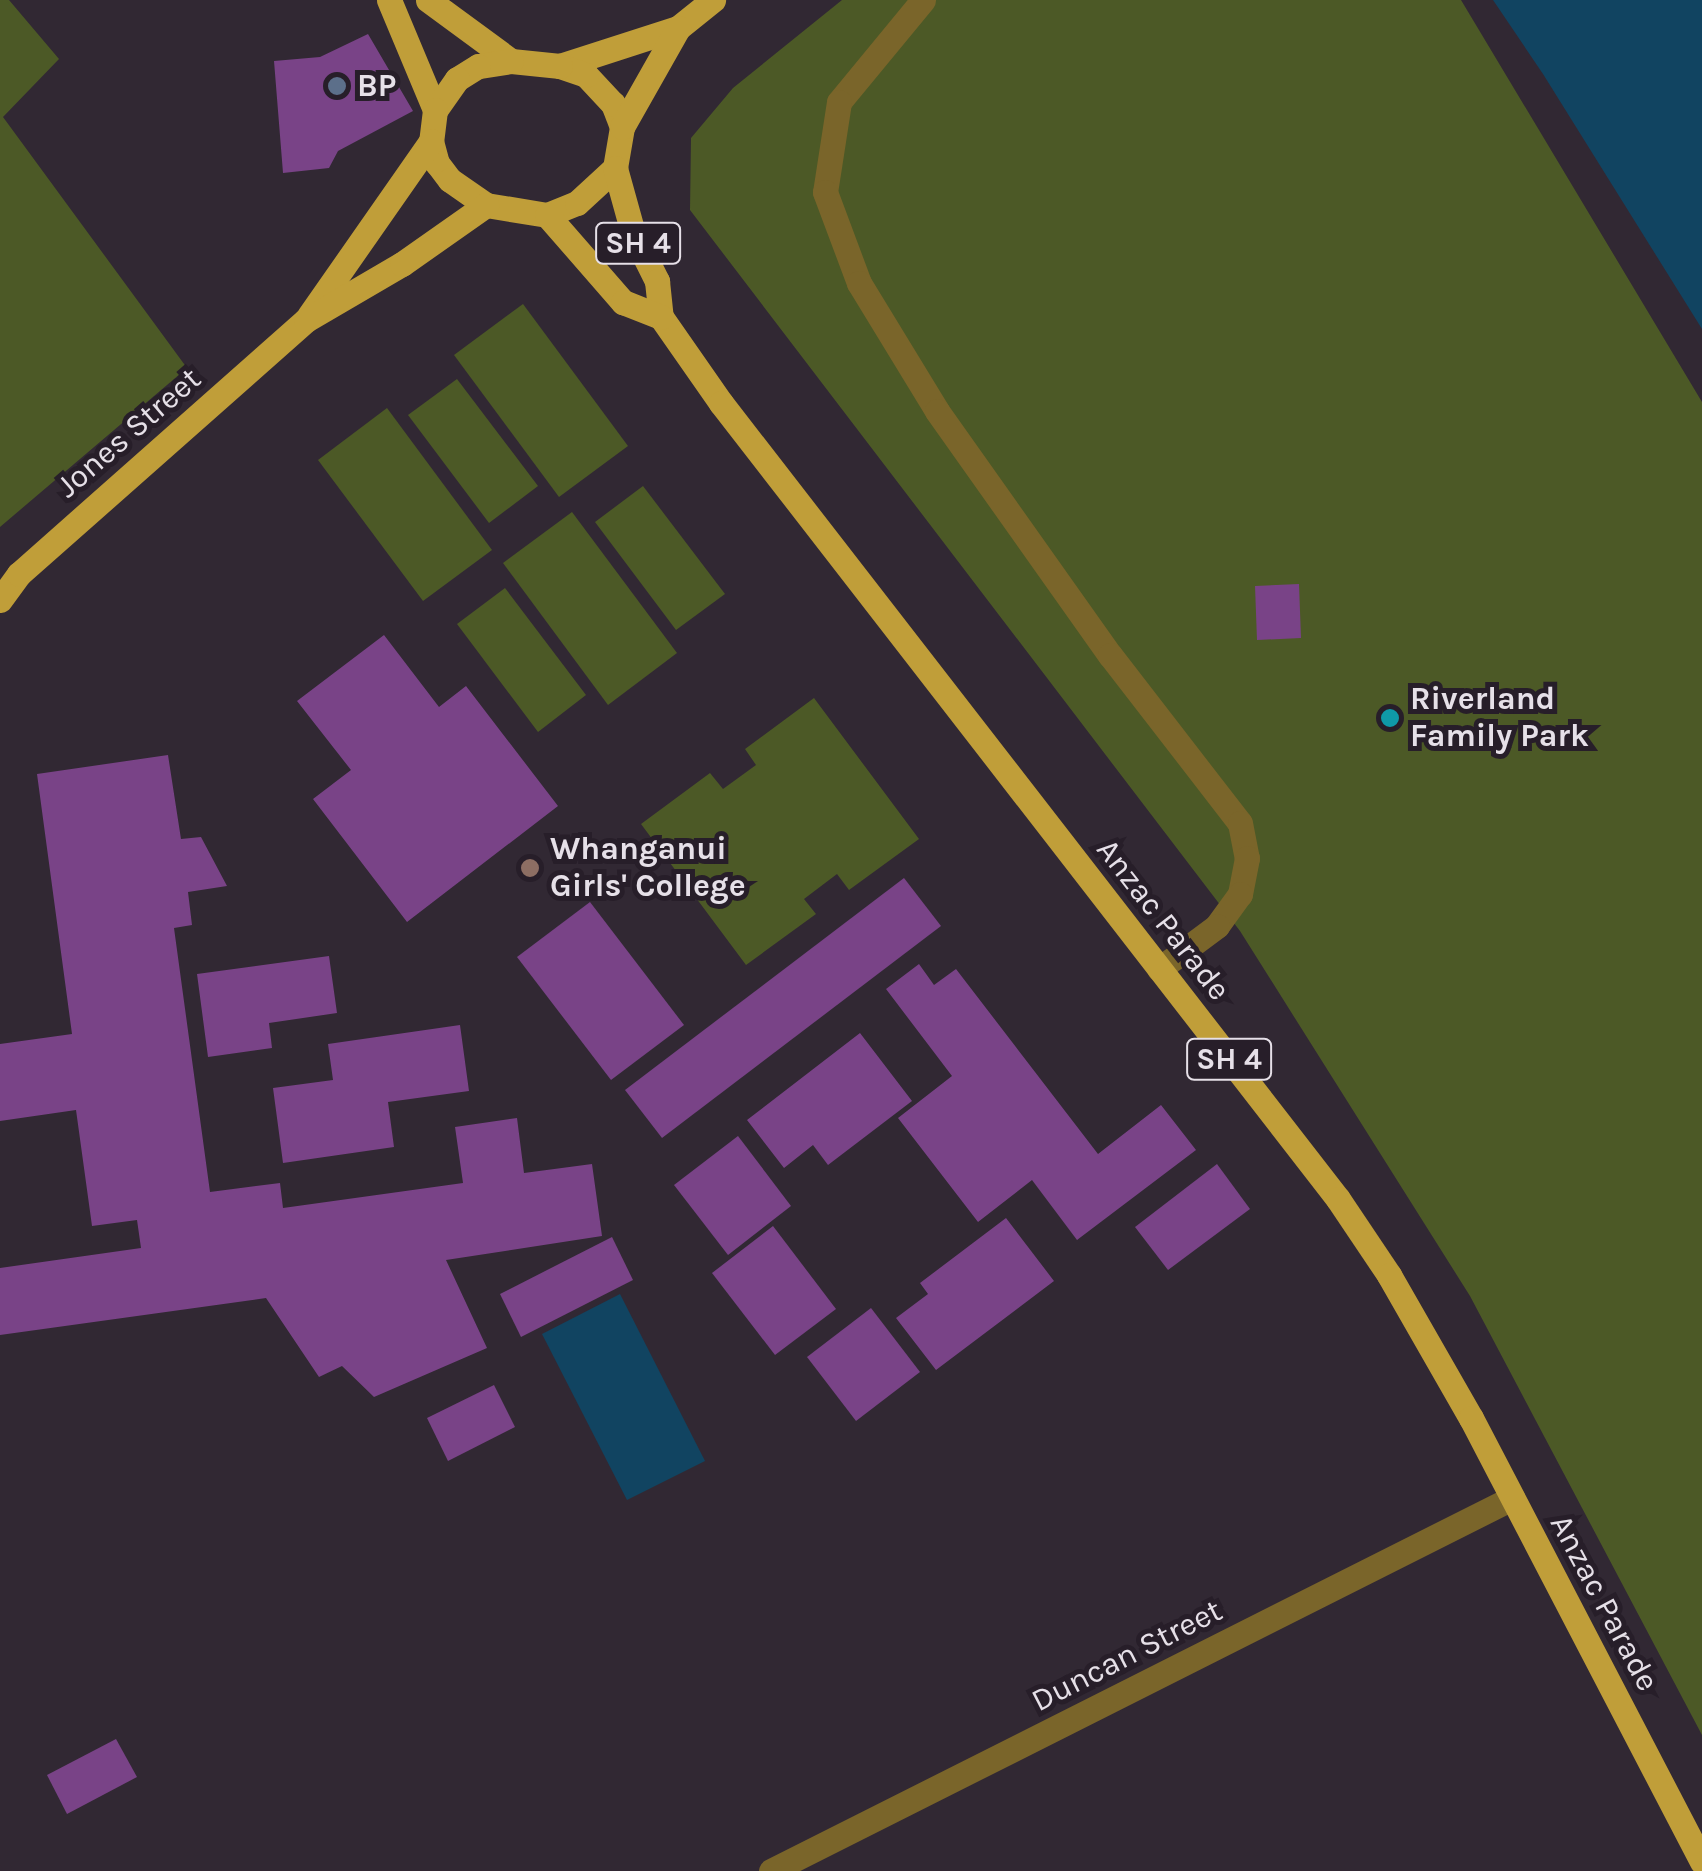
<!DOCTYPE html>
<style>
body{margin:0}
#map{position:relative;width:1702px;height:1871px;overflow:hidden;background:#312833;font-family:Karla,sans-serif}
div>[style]{position:absolute}
.green>*{inset:0;background:#4c5926}
.water>*{inset:0;background:#114461}
.building>*{inset:0;background:#794387}
.minor>*{height:25px;margin:-12.5px;padding:0 12.5px;transform-origin:12.5px;border-radius:12.5px;background:#7a652a}
.major>*{height:25px;margin:-12.5px;padding:0 12.5px;transform-origin:12.5px;border-radius:12.5px;background:#c09e39}
.dots>*{width:28px;height:28px;translate:-50% -50%;box-sizing:border-box;border:5px solid #271e29;border-radius:50%}
span{translate:-50% -50%;white-space:nowrap;text-align:center;line-height:1.15;-webkit-text-stroke:10px #271e29;paint-order:stroke}
.shield-label span{padding:2px 8px;background:#271e29;border:2px solid;border-radius:8px;-webkit-text-stroke-width:0}
.shield-label{font-size:30px;color:#e6e0e8;font-weight:700}
.poi-label{font-size:32px;color:#e6e0e8;font-weight:700}
.left{translate:0 -50%;text-align:left}
.street-label{font-size:32px;color:#e6e0e8}
</style>
<div id="map">
<div class="green">
<i style="clip-path:polygon(0 0,9px 0,59px 59px,3px 117px,187px 368px,0 527px)"></i>
<i style="clip-path:polygon(842px 0,1461px 0,1702px 402px,1702px 1735px,1470px 1296px,1240px 931px,690px 210px,691px 138px,733px 88px)"></i>
<i style="clip-path:polygon(523px 304px,628px 446px,559px 497px,454px 355px)"></i>
<i style="clip-path:polygon(457px 379px,538px 486px,489px 523px,408px 415px)"></i>
<i style="clip-path:polygon(387px 408px,492px 550px,423px 601px,318px 460px)"></i>
<i style="clip-path:polygon(643px 486px,725px 594px,676px 630px,595px 522px)"></i>
<i style="clip-path:polygon(572px 512px,677px 653px,608px 705px,503px 563px)"></i>
<i style="clip-path:polygon(505px 588px,586px 695px,538px 732px,457px 624px)"></i>
<i style="clip-path:polygon(814px 698px,919px 839px,849px 890px,837px 874px,804px 899px,816px 914px,746px 965px,641px 824px,710px 773px,723px 789px,756px 765px,745px 749px)"></i>
</div>
<div class="water">
<i style="clip-path:polygon(1493px 0,1702px 0,1702px 329px,1543px 74px)"></i>
<i style="clip-path:polygon(620px 1294px,705px 1461px,627px 1500px,542px 1334px)"></i>
</div>
<div class="building">
<i style="clip-path:polygon(368px 34px,413px 111px,338px 151px,329px 168px,283px 173px,274px 61px,320px 57px)"></i>
<i style="clip-path:polygon(1299px 584px,1301px 638px,1257px 640px,1255px 586px)"></i>
<i style="clip-path:polygon(384px 635px,439px 707px,466px 686px,558px 806px,407px 922px,313px 799px,351px 770px,297px 701px)"></i>
<i style="clip-path:polygon(168px 755px,181px 839px,201px 837px,227px 886px,188px 892px,192px 925px,174px 928px,210px 1192px,280px 1183px,283px 1208px,463px 1183px,455px 1127px,517px 1118px,524px 1173px,592px 1164px,602px 1236px,446px 1260px,487px 1348px,374px 1397px,342px 1366px,319px 1377px,266px 1298px,0 1335px,0 1268px,141px 1248px,137px 1220px,92px 1226px,76px 1110px,0 1121px,0 1044px,72px 1034px,37px 774px)"></i>
<i style="clip-path:polygon(904px 878px,941px 926px,662px 1138px,625px 1090px)"></i>
<i style="clip-path:polygon(590px 902px,684px 1025px,611px 1080px,517px 957px)"></i>
<i style="clip-path:polygon(329px 956px,337px 1013px,269px 1023px,272px 1048px,208px 1057px,197px 974px)"></i>
<i style="clip-path:polygon(919px 964px,934px 985px,956px 969px,1098px 1154px,1161px 1105px,1196px 1150px,1077px 1240px,1032px 1180px,978px 1222px,898px 1118px,952px 1076px,886px 989px)"></i>
<i style="clip-path:polygon(460px 1025px,469px 1091px,388px 1102px,394px 1147px,283px 1163px,273px 1088px,333px 1080px,328px 1044px)"></i>
<i style="clip-path:polygon(860px 1033px,912px 1101px,828px 1165px,813px 1145px,784px 1168px,747px 1120px)"></i>
<i style="clip-path:polygon(738px 1136px,791px 1206px,728px 1255px,674px 1185px)"></i>
<i style="clip-path:polygon(1217px 1164px,1250px 1209px,1168px 1270px,1135px 1227px)"></i>
<i style="clip-path:polygon(1006px 1218px,1054px 1281px,936px 1370px,896px 1318px,928px 1294px,920px 1283px)"></i>
<i style="clip-path:polygon(773px 1226px,836px 1309px,775px 1355px,712px 1273px)"></i>
<i style="clip-path:polygon(612px 1237px,633px 1280px,521px 1337px,500px 1294px)"></i>
<i style="clip-path:polygon(871px 1308px,920px 1372px,856px 1421px,807px 1357px)"></i>
<i style="clip-path:polygon(494px 1385px,515px 1427px,448px 1461px,427px 1418px)"></i>
<i style="clip-path:polygon(116px 1739px,137px 1777px,67px 1814px,47px 1775px)"></i>
</div>
<div class="minor">
<i style="left:923px;top:0;width:132px;rotate:129.5deg"></i>
<i style="left:839px;top:102px;width:91px;rotate:98.8deg"></i>
<i style="left:825px;top:192px;width:97px;rotate:69.5deg"></i>
<i style="left:859px;top:283px;width:150px;rotate:58.6deg"></i>
<i style="left:937px;top:411px;width:299px;rotate:54.7deg"></i>
<i style="left:1110px;top:655px;width:212px;rotate:52.3deg"></i>
<i style="left:1240px;top:823px;width:36px;rotate:79deg"></i>
<i style="left:1247px;top:858px;width:37px;rotate:101deg"></i>
<i style="left:1240px;top:894px;width:39px;rotate:126deg"></i>
<i style="left:1217px;top:926px;width:72px;rotate:143.4deg"></i>
<i style="left:771px;top:1871px;width:830px;rotate:-26.72deg"></i>
</div>
<div class="major">
<i style="left:389px;top:0;width:119px;rotate:67.3deg"></i>
<i style="left:428px;top:0;width:103px;rotate:36.3deg"></i>
<i style="left:560px;top:66px;width:124px;rotate:-17.9deg"></i>
<i style="left:678px;top:28px;width:45px;rotate:-38.7deg"></i>
<i style="left:622px;top:127px;width:25px;rotate:-111deg"></i>
<i style="left:613px;top:104px;width:40px;rotate:-133deg"></i>
<i style="left:586px;top:75px;width:28px;rotate:-161deg"></i>
<i style="left:560px;top:66px;width:49px;rotate:-174.2deg"></i>
<i style="left:511px;top:61px;width:33px;rotate:171deg"></i>
<i style="left:478px;top:66px;width:25px;rotate:148deg"></i>
<i style="left:457px;top:79px;width:38px;rotate:125deg"></i>
<i style="left:435px;top:110px;width:31px;rotate:97deg"></i>
<i style="left:431px;top:141px;width:23px;rotate:75deg"></i>
<i style="left:437px;top:163px;width:21px;rotate:53deg"></i>
<i style="left:450px;top:180px;width:44px;rotate:34.8deg"></i>
<i style="left:486px;top:205px;width:62px;rotate:9.3deg"></i>
<i style="left:547px;top:215px;width:32px;rotate:-22deg"></i>
<i style="left:577px;top:203px;width:52px;rotate:-42.6deg"></i>
<i style="left:615px;top:168px;width:42px;rotate:-80.3deg"></i>
<i style="left:622px;top:127px;width:114px;rotate:-60.5deg"></i>
<i style="left:615px;top:168px;width:67px;rotate:74.5deg"></i>
<i style="left:633px;top:233px;width:54px;rotate:63.4deg"></i>
<i style="left:657px;top:281px;width:36px;rotate:84deg"></i>
<i style="left:661px;top:317px;width:105px;rotate:55.1deg"></i>
<i style="left:721px;top:403px;width:1007px;rotate:52.22deg"></i>
<i style="left:1338px;top:1199px;width:92px;rotate:56.1deg"></i>
<i style="left:1389px;top:1275px;width:165px;rotate:60.2deg"></i>
<i style="left:1471px;top:1418px;width:500px;rotate:62.5deg"></i>
<i style="left:547px;top:215px;width:116px;rotate:48.9deg"></i>
<i style="left:623px;top:302px;width:41px;rotate:21.5deg"></i>
<i style="left:309px;top:316px;width:213px;rotate:-55.1deg"></i>
<i style="left:0;top:600px;width:32px;rotate:-54deg"></i>
<i style="left:19px;top:574px;width:383px;rotate:-41.5deg"></i>
<i style="left:306px;top:320px;width:111px;rotate:-30.3deg"></i>
<i style="left:402px;top:264px;width:103px;rotate:-35.1deg"></i>
</div>
<div class="dots">
<i style="left:337px;top:86px;background:#5c6f8a"></i>
<i style="left:1390px;top:718px;background:#0f9aa8"></i>
<i style="left:530px;top:868px;background:#8d6e63"></i>
</div>
<div class="shield-label">
<span style="left:638px;top:243px">SH 4</span>
<span style="left:1229px;top:1059px">SH 4</span>
</div>
<div class="poi-label">
<span class="left" style="left:357px;top:86px">BP</span>
<span class="left" style="left:1410px;top:718px">Riverland<br>Family Park</span>
<span class="left" style="left:550px;top:868px">Whanganui<br>Girls' College</span>
</div>
<div class="street-label">
<span style="left:129px;top:433px;rotate:-41deg">Jones Street</span>
<span style="left:1163px;top:920px;rotate:52deg">Anzac Parade</span>
<span style="left:1604px;top:1603px;rotate:62deg">Anzac Parade</span>
<span style="left:1127px;top:1656px;rotate:-27deg">Duncan Street</span>
</div>
</div>
